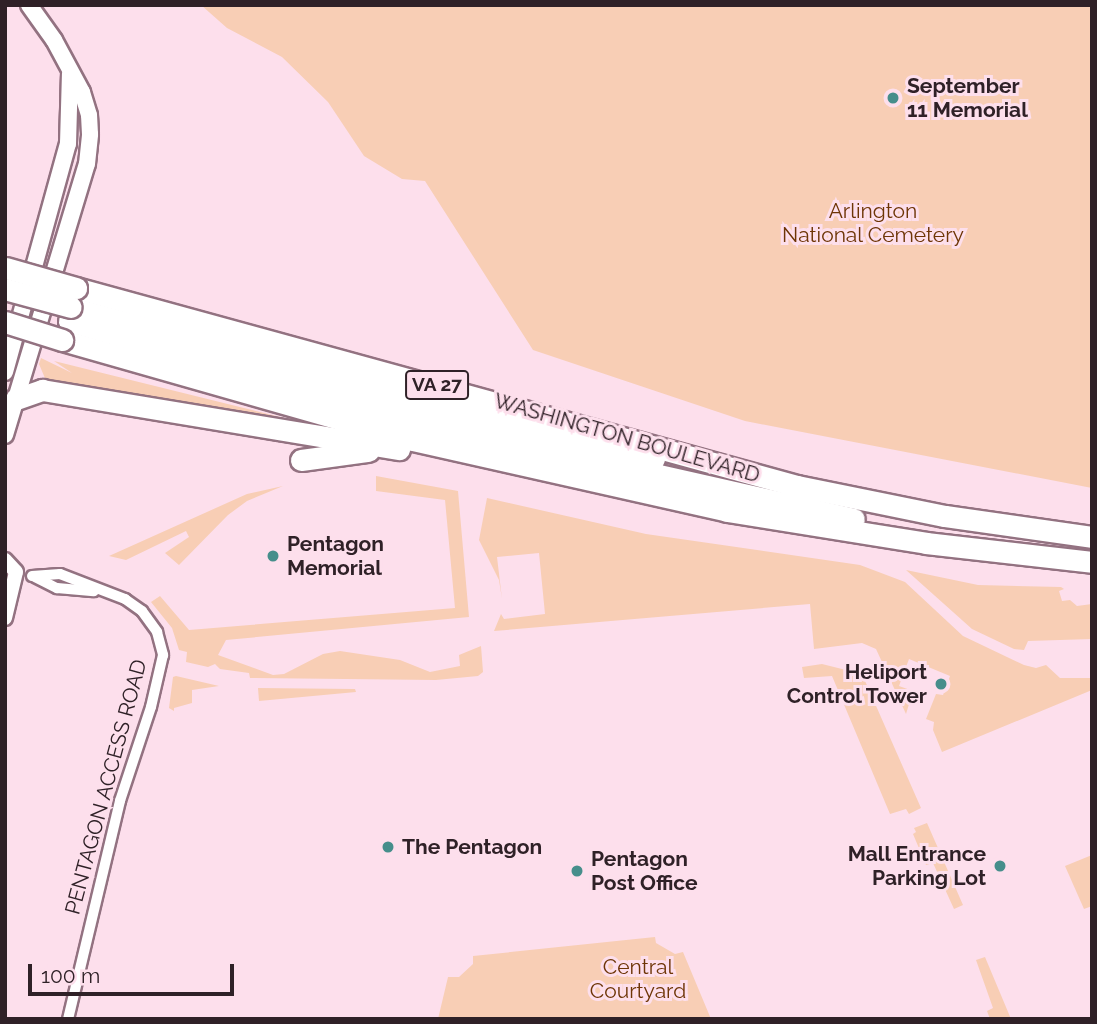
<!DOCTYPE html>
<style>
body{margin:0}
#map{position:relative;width:1097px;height:1024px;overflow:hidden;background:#fddfec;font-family:Raleway,sans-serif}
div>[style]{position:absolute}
.green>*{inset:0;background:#f8ceb5}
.roads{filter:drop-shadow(2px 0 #937281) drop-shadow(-2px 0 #937281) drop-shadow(0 2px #937281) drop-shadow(0 -2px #937281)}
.minor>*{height:10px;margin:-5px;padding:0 5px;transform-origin:5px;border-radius:5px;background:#fff}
.tertiary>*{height:14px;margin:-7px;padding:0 7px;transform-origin:7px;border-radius:7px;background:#fff}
.secondary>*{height:16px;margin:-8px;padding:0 8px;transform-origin:8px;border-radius:8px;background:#fff}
.motorway>*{height:21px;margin:-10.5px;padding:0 10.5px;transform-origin:10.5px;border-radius:10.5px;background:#fff}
.bridges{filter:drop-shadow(2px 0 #937281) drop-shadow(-2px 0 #937281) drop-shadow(0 2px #937281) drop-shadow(0 -2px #937281)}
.motorway-bridge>*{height:21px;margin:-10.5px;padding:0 10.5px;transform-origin:10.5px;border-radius:10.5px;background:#fff}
.dots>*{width:19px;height:19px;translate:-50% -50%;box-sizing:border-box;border:4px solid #fddfec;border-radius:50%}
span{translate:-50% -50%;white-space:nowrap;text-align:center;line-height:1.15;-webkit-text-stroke:6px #fddfec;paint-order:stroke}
.shield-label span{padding:2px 5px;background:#fddfec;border:2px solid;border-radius:5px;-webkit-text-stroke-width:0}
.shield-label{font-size:19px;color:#2f2127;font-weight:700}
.poi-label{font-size:21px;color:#2f2127;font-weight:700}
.left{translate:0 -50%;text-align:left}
.right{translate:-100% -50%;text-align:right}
.park-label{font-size:21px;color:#6e3506}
.street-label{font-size:21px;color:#2f2127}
.frame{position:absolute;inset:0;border:7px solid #2f2127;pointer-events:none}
.scale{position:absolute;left:28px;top:964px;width:206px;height:32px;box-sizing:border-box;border:4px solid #2f2127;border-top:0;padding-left:9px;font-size:21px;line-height:24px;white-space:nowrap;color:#2f2127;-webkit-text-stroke:5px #fddfec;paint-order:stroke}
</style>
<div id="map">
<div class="green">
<i style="clip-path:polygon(201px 5px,1092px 5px,1092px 488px,745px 421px,533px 350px,425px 181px,402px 179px,364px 156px,328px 102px,282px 57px,227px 28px)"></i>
<i style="clip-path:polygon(41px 358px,72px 373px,54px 361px,312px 425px,47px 383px,39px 364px)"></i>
<i style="clip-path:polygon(376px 476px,458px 491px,469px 617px,226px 640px,218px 655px,273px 675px,284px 674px,323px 654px,340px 651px,400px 660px,430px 672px,460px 666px,459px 655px,481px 646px,483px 672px,478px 676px,436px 680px,250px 678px,249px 673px,220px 669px,215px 664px,208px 667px,186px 662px,187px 652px,179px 650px,172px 628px,151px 602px,160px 596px,189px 630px,455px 608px,445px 500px,376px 491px)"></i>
<i style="clip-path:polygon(283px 486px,247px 501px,228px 515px,179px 565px,165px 553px,189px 537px,186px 531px,126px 560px,109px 556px,247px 494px)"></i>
<i style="clip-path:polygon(487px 498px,646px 534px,860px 565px,905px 582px,963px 636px,1024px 665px,1036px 668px,1046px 665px,1060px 678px,1092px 678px,1092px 690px,942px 752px,933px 730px,934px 722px,926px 719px,936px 694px,943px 695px,950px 676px,909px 659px,899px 686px,913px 691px,906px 714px,876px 649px,862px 643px,814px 649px,810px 604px,494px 631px,501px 614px,504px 619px,545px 614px,539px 553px,497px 557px,502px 599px,499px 580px,479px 540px)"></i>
<i style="clip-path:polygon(906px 570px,978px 585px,1061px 587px,1064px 589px,1059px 591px,1062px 601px,1070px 600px,1077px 606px,1092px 604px,1092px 639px,1028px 641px,1024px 650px,1014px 649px,972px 629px)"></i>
<i style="clip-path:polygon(822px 664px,862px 674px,921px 808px,909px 814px,906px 809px,890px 814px,832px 676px,804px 678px,802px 667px)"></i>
<i style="clip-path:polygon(176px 676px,219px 686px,192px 690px,192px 703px,174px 708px,174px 711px,169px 708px,173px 677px)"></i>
<i style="clip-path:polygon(258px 688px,355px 689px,356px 692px,259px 701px)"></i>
<i style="clip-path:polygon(927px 823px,963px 905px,954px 909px,933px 863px,926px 865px,913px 834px,916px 832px,914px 828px)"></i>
<i style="clip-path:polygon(1092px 855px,1092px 906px,1084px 909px,1065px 866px)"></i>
<i style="clip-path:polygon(655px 937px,656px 943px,675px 954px,683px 952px,711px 1019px,438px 1019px,448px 977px,459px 977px,473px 964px,473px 956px)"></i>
<i style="clip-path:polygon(985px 957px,1011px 1019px,990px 1019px,987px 1011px,993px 1008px,976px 960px)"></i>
</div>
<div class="roads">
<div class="minor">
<i style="left:32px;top:576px;width:28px;rotate:-4deg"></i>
<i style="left:60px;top:574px;width:70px;rotate:21deg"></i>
<i style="left:125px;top:599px;width:21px;rotate:35deg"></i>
<i style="left:142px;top:611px;width:26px;rotate:54deg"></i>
<i style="left:157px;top:632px;width:24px;rotate:75deg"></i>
<i style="left:163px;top:655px;width:53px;rotate:103deg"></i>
<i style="left:151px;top:707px;width:99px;rotate:108.3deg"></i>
<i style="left:120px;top:801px;width:224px;rotate:103.4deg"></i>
<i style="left:35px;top:577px;width:25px;rotate:27deg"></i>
<i style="left:57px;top:588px;width:37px;rotate:5deg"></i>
</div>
<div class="tertiary">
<i style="left:5px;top:560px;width:16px;rotate:47deg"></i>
<i style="left:5px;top:618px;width:47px;rotate:-76.6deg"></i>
</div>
<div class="secondary">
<i style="left:5px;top:372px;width:237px;rotate:-74.6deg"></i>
<i style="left:68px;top:144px;width:70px;rotate:-88.4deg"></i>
<i style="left:5px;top:435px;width:283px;rotate:-73.2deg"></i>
<i style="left:87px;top:164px;width:30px;rotate:-84deg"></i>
<i style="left:90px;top:134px;width:19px;rotate:-93deg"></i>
<i style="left:89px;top:115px;width:24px;rotate:-107deg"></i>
<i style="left:82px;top:92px;width:59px;rotate:-118.3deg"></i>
<i style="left:54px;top:40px;width:43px;rotate:-125.5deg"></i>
</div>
<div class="motorway">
<i style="left:76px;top:288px;width:748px;rotate:15.36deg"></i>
<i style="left:797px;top:486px;width:151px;rotate:11.5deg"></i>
<i style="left:945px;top:516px;width:148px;rotate:8.1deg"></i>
<i style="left:72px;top:308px;width:378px;rotate:15.2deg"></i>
<i style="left:437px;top:407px;width:223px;rotate:13.5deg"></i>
<i style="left:69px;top:321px;width:351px;rotate:16.1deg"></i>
<i style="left:406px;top:418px;width:459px;rotate:12.7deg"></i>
<i style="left:62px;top:340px;width:365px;rotate:15.9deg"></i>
<i style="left:413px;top:440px;width:322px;rotate:12.7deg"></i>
<i style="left:727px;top:511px;width:202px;rotate:9.1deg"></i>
<i style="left:926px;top:543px;width:167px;rotate:6.5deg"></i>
<i style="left:16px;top:399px;width:28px;rotate:-19deg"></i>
<i style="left:42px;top:390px;width:362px;rotate:9.4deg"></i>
<i style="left:301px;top:460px;width:68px;rotate:-7.7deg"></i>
</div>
</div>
<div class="bridges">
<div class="motorway-bridge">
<i style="left:6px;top:268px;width:73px;rotate:15.9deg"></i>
<i style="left:5px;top:289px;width:68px;rotate:15.3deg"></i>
<i style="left:5px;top:322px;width:60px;rotate:17.5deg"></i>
</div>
</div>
<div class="dots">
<i style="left:893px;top:98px;background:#468e8b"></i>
<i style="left:273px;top:556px;background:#468e8b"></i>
<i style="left:941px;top:684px;background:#468e8b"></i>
<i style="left:388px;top:847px;background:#468e8b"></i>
<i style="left:1000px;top:866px;background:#468e8b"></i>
<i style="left:577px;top:871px;background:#468e8b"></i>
</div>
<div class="shield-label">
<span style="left:437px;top:385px">VA 27</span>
</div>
<div class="poi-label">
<span class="left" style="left:907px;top:98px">September<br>11 Memorial</span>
<span class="left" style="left:287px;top:556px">Pentagon<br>Memorial</span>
<span class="right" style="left:927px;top:684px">Heliport<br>Control Tower</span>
<span class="left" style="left:402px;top:847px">The Pentagon</span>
<span class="right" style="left:986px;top:866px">Mall Entrance<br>Parking Lot</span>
<span class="left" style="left:591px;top:871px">Pentagon<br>Post Office</span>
</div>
<div class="park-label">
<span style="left:873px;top:223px">Arlington<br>National Cemetery</span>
<span style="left:638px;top:979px">Central<br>Courtyard</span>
</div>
<div class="street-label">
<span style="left:627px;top:438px;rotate:16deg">WASHINGTON BOULEVARD</span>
<span style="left:106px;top:787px;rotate:-75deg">PENTAGON ACCESS ROAD</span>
</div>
<div class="frame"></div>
<div class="scale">100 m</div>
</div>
